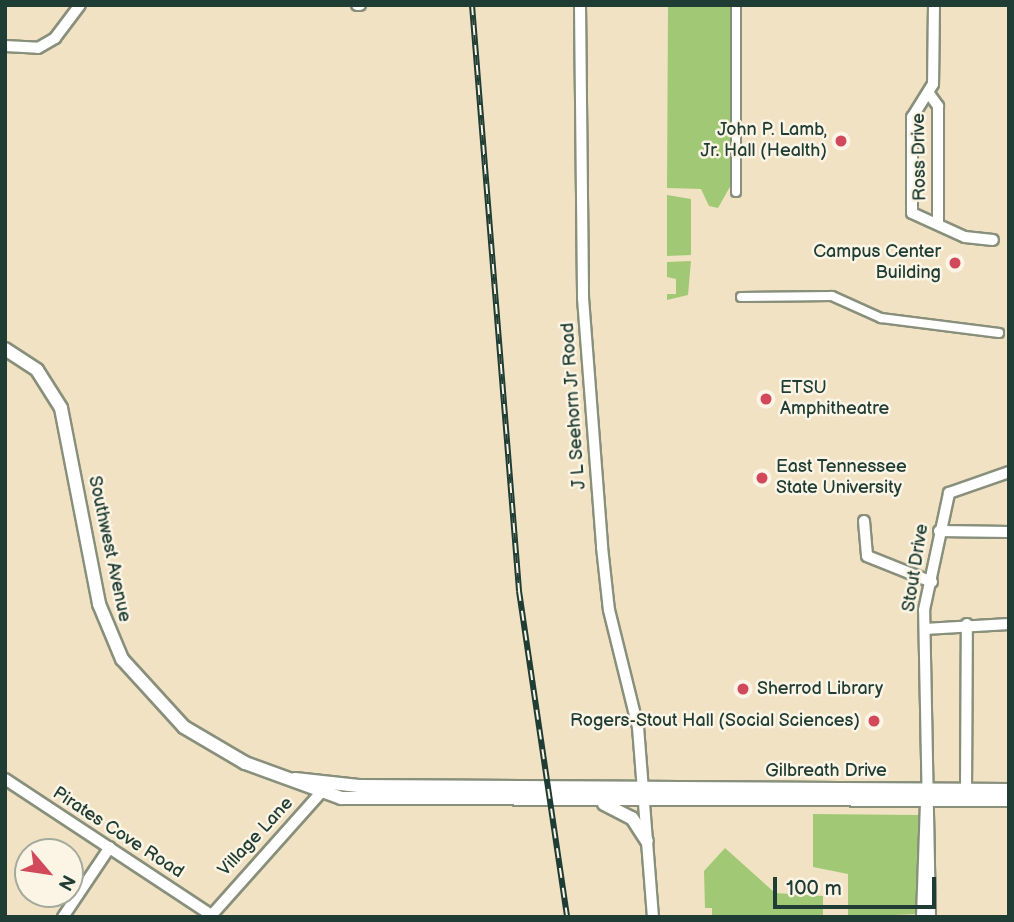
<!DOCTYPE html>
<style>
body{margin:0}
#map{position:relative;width:1014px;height:922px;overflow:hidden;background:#f1e2c4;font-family:"Balsamiq Sans",sans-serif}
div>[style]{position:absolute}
.green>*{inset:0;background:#a1c975}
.roads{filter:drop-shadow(2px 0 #88907c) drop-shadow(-2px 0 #88907c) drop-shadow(0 2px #88907c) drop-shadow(0 -2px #88907c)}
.pedestrian>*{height:8px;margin:-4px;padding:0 4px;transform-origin:4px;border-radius:4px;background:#fff}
.minor>*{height:10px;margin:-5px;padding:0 5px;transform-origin:5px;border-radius:5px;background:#fff}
.tertiary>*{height:12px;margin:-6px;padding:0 6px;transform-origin:6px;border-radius:6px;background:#fff}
.rail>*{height:6px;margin-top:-3px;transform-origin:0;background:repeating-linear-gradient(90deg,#fcf5e5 0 10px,#1f3d34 0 20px);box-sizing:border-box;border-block:2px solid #1f3d34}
.dots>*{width:19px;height:19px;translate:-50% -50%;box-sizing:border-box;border:4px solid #fcf5e5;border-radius:50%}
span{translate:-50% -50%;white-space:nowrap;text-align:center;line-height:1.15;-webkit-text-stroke:5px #fcf5e5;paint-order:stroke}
.poi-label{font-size:18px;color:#1f3d34}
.right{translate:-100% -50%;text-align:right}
.left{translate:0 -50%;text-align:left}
.street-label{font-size:18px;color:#1f3d34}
.frame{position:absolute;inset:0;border:7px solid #1f3d34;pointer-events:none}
.north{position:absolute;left:14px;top:838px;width:70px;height:70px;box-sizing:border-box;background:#fcf5e5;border:2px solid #a4ab9e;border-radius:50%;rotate:119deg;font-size:19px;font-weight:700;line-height:28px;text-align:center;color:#1f3d34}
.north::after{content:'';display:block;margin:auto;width:24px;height:32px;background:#d1495b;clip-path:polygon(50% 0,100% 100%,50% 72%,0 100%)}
.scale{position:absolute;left:773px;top:877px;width:163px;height:32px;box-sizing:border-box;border:4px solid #1f3d34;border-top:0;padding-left:9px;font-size:21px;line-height:24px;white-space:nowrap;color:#1f3d34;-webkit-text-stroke:5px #fcf5e5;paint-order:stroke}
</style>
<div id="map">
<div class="green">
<i style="clip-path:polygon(668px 5px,731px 5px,731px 185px,718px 208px,709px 206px,701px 189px,667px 188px)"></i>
<i style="clip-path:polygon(667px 195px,691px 199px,691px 255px,667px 256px)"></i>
<i style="clip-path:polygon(691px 261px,688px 295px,667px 300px,667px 294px,676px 294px,676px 279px,667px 277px,667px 262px)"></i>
<i style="clip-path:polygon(813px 814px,919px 815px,919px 914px,848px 917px,848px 874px,813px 867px)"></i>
<i style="clip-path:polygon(725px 848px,775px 893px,823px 896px,823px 917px,712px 917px,712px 908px,705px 908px,704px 871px)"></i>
</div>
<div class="roads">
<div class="pedestrian">
<i style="left:736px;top:192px;width:187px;rotate:-90deg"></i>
<i style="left:741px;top:297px;width:91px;rotate:-0.6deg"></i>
<i style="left:832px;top:296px;width:54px;rotate:24.2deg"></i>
<i style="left:881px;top:318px;width:119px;rotate:7.2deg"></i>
</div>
<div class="minor">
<i style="left:357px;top:5px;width:3px"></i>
<i style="left:580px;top:5px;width:293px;rotate:89.4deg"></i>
<i style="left:583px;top:298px;width:250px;rotate:85.6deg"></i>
<i style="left:602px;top:547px;width:63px;rotate:83.7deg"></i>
<i style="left:609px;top:610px;width:121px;rotate:76.1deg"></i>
<i style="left:638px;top:727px;width:191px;rotate:85.5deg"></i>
<i style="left:934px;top:5px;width:79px;rotate:90.7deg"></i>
<i style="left:933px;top:84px;width:39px;rotate:122deg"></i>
<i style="left:912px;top:117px;width:96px;rotate:90deg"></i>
<i style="left:912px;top:213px;width:58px;rotate:24.4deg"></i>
<i style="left:965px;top:237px;width:28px;rotate:6deg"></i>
<i style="left:5px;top:46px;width:33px;rotate:3deg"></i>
<i style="left:38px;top:48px;width:20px;rotate:-30deg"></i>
<i style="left:55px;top:38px;width:41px;rotate:-52.9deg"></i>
<i style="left:930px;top:95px;width:14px;rotate:54deg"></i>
<i style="left:938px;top:106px;width:116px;rotate:90deg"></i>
<i style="left:864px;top:521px;width:35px;rotate:85deg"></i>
<i style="left:867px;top:556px;width:70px;rotate:21.8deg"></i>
<i style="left:939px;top:531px;width:70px;rotate:0.8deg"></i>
<i style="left:925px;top:629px;width:84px;rotate:-3.4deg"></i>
<i style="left:5px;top:779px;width:247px;rotate:33.4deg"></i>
<i style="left:966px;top:790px;width:166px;rotate:-89.7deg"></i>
<i style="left:63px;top:917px;width:84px;rotate:-56.1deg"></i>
<i style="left:210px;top:917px;width:174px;rotate:-48.3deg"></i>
<i style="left:922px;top:917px;width:117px;rotate:-88deg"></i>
<i style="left:930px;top:917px;width:307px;rotate:-91.1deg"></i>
<i style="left:924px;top:610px;width:120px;rotate:-77.9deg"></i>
<i style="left:949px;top:493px;width:64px;rotate:-19.3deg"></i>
</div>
<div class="tertiary">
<i style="left:5px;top:349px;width:38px;rotate:33deg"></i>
<i style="left:37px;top:370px;width:45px;rotate:57.7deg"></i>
<i style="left:61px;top:408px;width:200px;rotate:79deg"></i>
<i style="left:99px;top:604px;width:60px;rotate:67.3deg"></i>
<i style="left:122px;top:659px;width:92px;rotate:47.6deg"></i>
<i style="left:184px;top:727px;width:71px;rotate:30.5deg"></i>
<i style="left:245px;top:763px;width:102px;rotate:20deg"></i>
<i style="left:341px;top:798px;width:668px;rotate:0.17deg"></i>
<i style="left:295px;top:779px;width:64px;rotate:6.2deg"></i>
<i style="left:359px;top:786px;width:650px;rotate:0.35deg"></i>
<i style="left:604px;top:804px;width:31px;rotate:27deg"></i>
<i style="left:632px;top:818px;width:27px;rotate:57deg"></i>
</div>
</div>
<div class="rail">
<i style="left:472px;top:5px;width:588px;rotate:85.41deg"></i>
<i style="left:519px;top:591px;width:330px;rotate:81.6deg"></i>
</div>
<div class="dots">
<i style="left:841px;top:141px;background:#d1495b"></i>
<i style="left:955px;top:263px;background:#d1495b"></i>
<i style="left:766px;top:399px;background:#d1495b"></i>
<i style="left:762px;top:478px;background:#d1495b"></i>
<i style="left:743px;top:689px;background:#d1495b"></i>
<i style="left:874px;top:721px;background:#d1495b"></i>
</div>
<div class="poi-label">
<span class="right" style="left:827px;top:141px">John P. Lamb,<br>Jr. Hall (Health)</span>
<span class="right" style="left:941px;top:263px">Campus Center<br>Building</span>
<span class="left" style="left:780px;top:399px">ETSU<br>Amphitheatre</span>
<span class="left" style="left:776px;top:478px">East Tennessee<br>State University</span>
<span class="left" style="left:757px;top:689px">Sherrod Library</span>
<span class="right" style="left:860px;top:721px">Rogers-Stout Hall (Social Sciences)</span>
</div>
<div class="street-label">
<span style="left:920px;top:157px;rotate:-91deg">Ross Drive</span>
<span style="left:574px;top:406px;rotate:-94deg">J L Seehorn Jr Road</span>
<span style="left:109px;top:549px;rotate:78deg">Southwest Avenue</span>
<span style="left:916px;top:568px;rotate:-81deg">Stout Drive</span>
<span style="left:826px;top:771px">Gilbreath Drive</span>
<span style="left:118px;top:833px;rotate:33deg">Pirates Cove Road</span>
<span style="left:256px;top:837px;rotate:-47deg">Village Lane</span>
</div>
<div class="frame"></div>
<div class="north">N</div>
<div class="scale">100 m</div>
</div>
